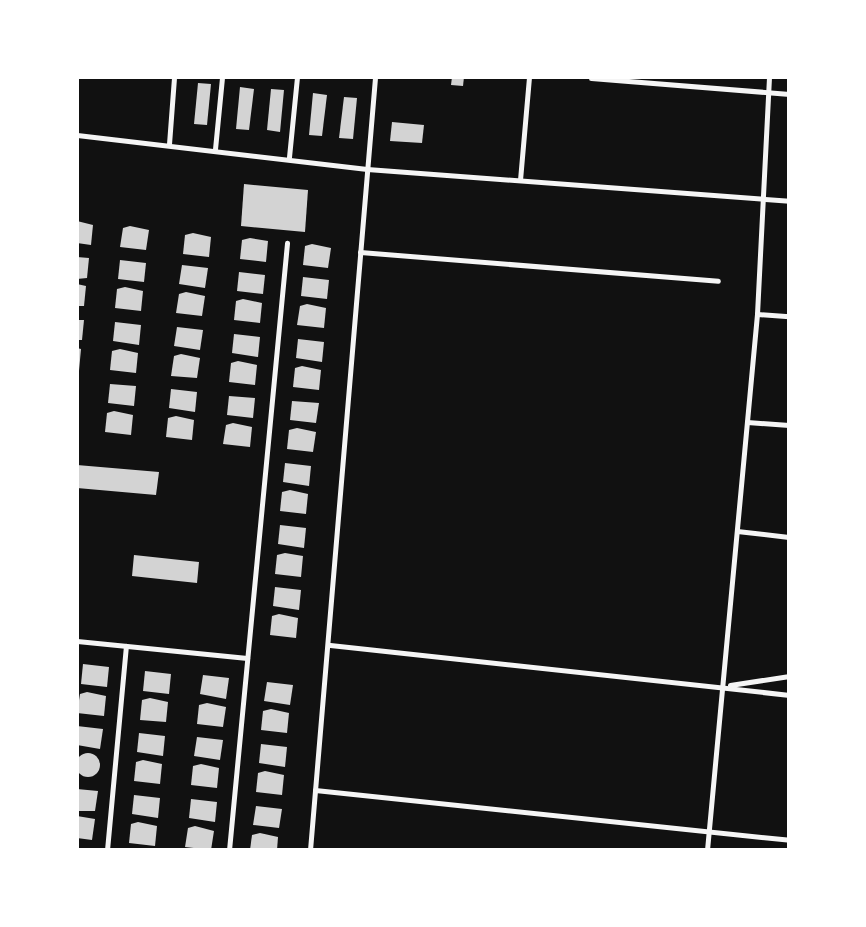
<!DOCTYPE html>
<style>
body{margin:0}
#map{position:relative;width:866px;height:927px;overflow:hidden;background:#111;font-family:Inter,sans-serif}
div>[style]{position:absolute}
.building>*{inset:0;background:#d3d3d3}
.round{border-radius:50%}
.minor>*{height:5px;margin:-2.5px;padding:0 2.5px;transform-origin:2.5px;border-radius:2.5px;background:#f5f5f5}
span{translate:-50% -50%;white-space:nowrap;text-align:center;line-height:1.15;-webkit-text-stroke:5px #fff;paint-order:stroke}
.frame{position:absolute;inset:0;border:79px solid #fff;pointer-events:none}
</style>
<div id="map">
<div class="building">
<i style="clip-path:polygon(452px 77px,464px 77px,463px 86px,451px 85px)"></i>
<i style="clip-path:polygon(198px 83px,211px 84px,207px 125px,194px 124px)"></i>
<i style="clip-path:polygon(240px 87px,254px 89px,249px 130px,236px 129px)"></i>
<i style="clip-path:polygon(271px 89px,284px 90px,280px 132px,267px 130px)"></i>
<i style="clip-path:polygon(313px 93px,327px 95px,322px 136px,309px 135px)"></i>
<i style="clip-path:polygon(344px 97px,357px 98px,353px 139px,339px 138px)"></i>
<i style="clip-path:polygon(392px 122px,424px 125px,422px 143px,390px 141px)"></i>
<i style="clip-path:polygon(244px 184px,308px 190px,305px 232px,241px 226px)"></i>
<i style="clip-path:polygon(77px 221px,93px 225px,91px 245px,77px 243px)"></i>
<i style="clip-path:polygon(130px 226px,149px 230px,146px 250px,120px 247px,123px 228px)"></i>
<i style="clip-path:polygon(193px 233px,211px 237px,209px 257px,183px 254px,185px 235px)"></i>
<i style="clip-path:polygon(250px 238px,268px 241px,266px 262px,240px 259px,242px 240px)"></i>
<i style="clip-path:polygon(312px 244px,331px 248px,328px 268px,303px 265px,305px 246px)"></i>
<i style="clip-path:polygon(77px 257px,89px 258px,87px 278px,77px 279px)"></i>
<i style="clip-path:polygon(120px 260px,146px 263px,144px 282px,118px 279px)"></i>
<i style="clip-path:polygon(182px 265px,208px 268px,205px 288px,179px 284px)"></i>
<i style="clip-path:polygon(239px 272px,265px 275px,263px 294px,237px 291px)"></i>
<i style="clip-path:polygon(303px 277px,329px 280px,327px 299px,301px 296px)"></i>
<i style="clip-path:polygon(77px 284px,86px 286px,84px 306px,77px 306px)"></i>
<i style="clip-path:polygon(125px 287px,143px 291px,141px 311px,115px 308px,117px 289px)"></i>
<i style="clip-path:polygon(186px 292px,205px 296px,202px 316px,176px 313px,179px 294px)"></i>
<i style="clip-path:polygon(243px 299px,262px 303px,260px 323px,234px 320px,236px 301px)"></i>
<i style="clip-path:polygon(307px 304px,326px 308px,324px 328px,297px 325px,300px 306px)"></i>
<i style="clip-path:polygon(77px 320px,84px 320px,82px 340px,77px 340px)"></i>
<i style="clip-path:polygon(115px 322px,141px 325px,139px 345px,113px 341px)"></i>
<i style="clip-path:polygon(177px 327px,203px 330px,200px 350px,174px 346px)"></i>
<i style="clip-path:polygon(234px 334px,260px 337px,258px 357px,232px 353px)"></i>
<i style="clip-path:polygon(298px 339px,324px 342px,322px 362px,296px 358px)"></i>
<i style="clip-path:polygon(77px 348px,81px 349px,79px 371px,77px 370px)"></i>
<i style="clip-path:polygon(120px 349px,138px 353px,136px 373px,110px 370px,112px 351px)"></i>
<i style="clip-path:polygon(181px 354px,200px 358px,197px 378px,171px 376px,174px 356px)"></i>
<i style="clip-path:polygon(238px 361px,257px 365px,255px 385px,229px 382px,231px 363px)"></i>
<i style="clip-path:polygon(302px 366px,321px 370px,319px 390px,293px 387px,295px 368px)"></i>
<i style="clip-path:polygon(110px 384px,136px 386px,134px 406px,108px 403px)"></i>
<i style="clip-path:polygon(171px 389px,197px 392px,195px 412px,169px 408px)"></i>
<i style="clip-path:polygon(229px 396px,255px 398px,253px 418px,227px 415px)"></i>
<i style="clip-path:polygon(292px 401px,319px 403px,316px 423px,290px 420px)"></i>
<i style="clip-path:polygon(114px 411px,133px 415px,131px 435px,105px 432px,107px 413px)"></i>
<i style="clip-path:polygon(176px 416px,194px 420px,192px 440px,166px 437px,168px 418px)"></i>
<i style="clip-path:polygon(233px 423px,252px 427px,250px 447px,223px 444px,226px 425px)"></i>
<i style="clip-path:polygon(297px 428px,316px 432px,313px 452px,287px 449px,289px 430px)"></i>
<i style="clip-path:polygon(285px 463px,311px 466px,309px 486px,283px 482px)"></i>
<i style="clip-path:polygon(77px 465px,159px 472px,156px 495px,77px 488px)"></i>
<i style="clip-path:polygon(290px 490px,308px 494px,306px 514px,280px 511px,282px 492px)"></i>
<i style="clip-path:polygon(280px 525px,306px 528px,304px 548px,278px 544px)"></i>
<i style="clip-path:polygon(285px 553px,303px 556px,301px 577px,275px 574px,277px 555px)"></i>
<i style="clip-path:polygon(134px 555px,199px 562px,197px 583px,132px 576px)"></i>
<i style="clip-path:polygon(275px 587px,301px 590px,299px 610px,273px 606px)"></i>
<i style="clip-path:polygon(279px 614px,298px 618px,296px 638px,270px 635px,272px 616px)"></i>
<i style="clip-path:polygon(83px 664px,109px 667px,107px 687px,81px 684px)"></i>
<i style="clip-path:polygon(145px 671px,171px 674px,169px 694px,143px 691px)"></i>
<i style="clip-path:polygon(203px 675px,229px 678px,226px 699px,200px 694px)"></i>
<i style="clip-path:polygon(267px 682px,293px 685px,290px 705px,264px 701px)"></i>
<i style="clip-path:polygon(87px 692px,106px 696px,104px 716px,77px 713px,80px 694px)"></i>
<i style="clip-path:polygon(150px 698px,168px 702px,166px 722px,140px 720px,142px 700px)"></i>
<i style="clip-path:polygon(207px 703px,226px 707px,223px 727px,197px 724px,199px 705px)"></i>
<i style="clip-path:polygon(271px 709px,289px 713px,287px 733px,261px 730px,263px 711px)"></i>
<i style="clip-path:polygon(77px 726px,103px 729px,100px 749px,77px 745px)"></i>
<i style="clip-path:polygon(139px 733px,165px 736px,163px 756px,137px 752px)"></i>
<i style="clip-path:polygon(197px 737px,223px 740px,220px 760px,194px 756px)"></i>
<i style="clip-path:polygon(261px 744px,287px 747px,285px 767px,259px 763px)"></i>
<i class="round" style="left:76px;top:753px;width:24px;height:24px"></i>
<i style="clip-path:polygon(143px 760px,162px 764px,160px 784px,134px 781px,136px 762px)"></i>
<i style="clip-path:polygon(201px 764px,219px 768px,217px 788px,191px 785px,193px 766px)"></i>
<i style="clip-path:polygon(265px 771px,284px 775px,282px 795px,256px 792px,258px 773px)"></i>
<i style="clip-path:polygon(77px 789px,98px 791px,95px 811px,77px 811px)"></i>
<i style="clip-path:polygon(134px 795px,160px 798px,158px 818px,132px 814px)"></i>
<i style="clip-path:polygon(191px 799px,217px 802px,215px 822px,189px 818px)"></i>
<i style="clip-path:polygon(256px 806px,282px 809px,279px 828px,253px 825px)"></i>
<i style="clip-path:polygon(77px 816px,95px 819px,92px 840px,77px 838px)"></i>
<i style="clip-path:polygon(138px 822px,157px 826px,155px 846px,129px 843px,131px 824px)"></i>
<i style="clip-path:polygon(195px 826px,214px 831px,211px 850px,185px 847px,188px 828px)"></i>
<i style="clip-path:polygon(260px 833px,278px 837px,277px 850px,250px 850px,252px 835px)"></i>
</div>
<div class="minor">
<i style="left:591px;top:78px;width:199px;rotate:4.6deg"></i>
<i style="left:77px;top:135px;width:292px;rotate:6.7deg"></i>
<i style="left:367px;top:169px;width:423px;rotate:4.3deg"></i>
<i style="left:169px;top:144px;width:67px;rotate:-85.7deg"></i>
<i style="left:215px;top:149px;width:72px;rotate:-84.4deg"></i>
<i style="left:289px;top:157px;width:80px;rotate:-84.3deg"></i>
<i style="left:520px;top:180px;width:103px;rotate:-85deg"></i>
<i style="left:360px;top:252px;width:359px;rotate:4.6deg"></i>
<i style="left:757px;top:314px;width:32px;rotate:4deg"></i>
<i style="left:747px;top:422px;width:42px;rotate:4.1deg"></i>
<i style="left:737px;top:531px;width:52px;rotate:6.6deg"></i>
<i style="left:77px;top:641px;width:171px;rotate:5.7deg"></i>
<i style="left:330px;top:645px;width:462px;rotate:6.2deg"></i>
<i style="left:730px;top:685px;width:60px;rotate:-8.7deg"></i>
<i style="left:315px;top:790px;width:477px;rotate:6deg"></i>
<i style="left:107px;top:850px;width:205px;rotate:-84.7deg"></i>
<i style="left:229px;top:850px;width:610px;rotate:-84.54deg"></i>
<i style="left:310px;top:850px;width:776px;rotate:-85.19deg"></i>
<i style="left:707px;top:850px;width:538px;rotate:-84.67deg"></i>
<i style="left:757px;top:314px;width:237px;rotate:-87.1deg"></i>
</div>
<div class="frame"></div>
</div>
